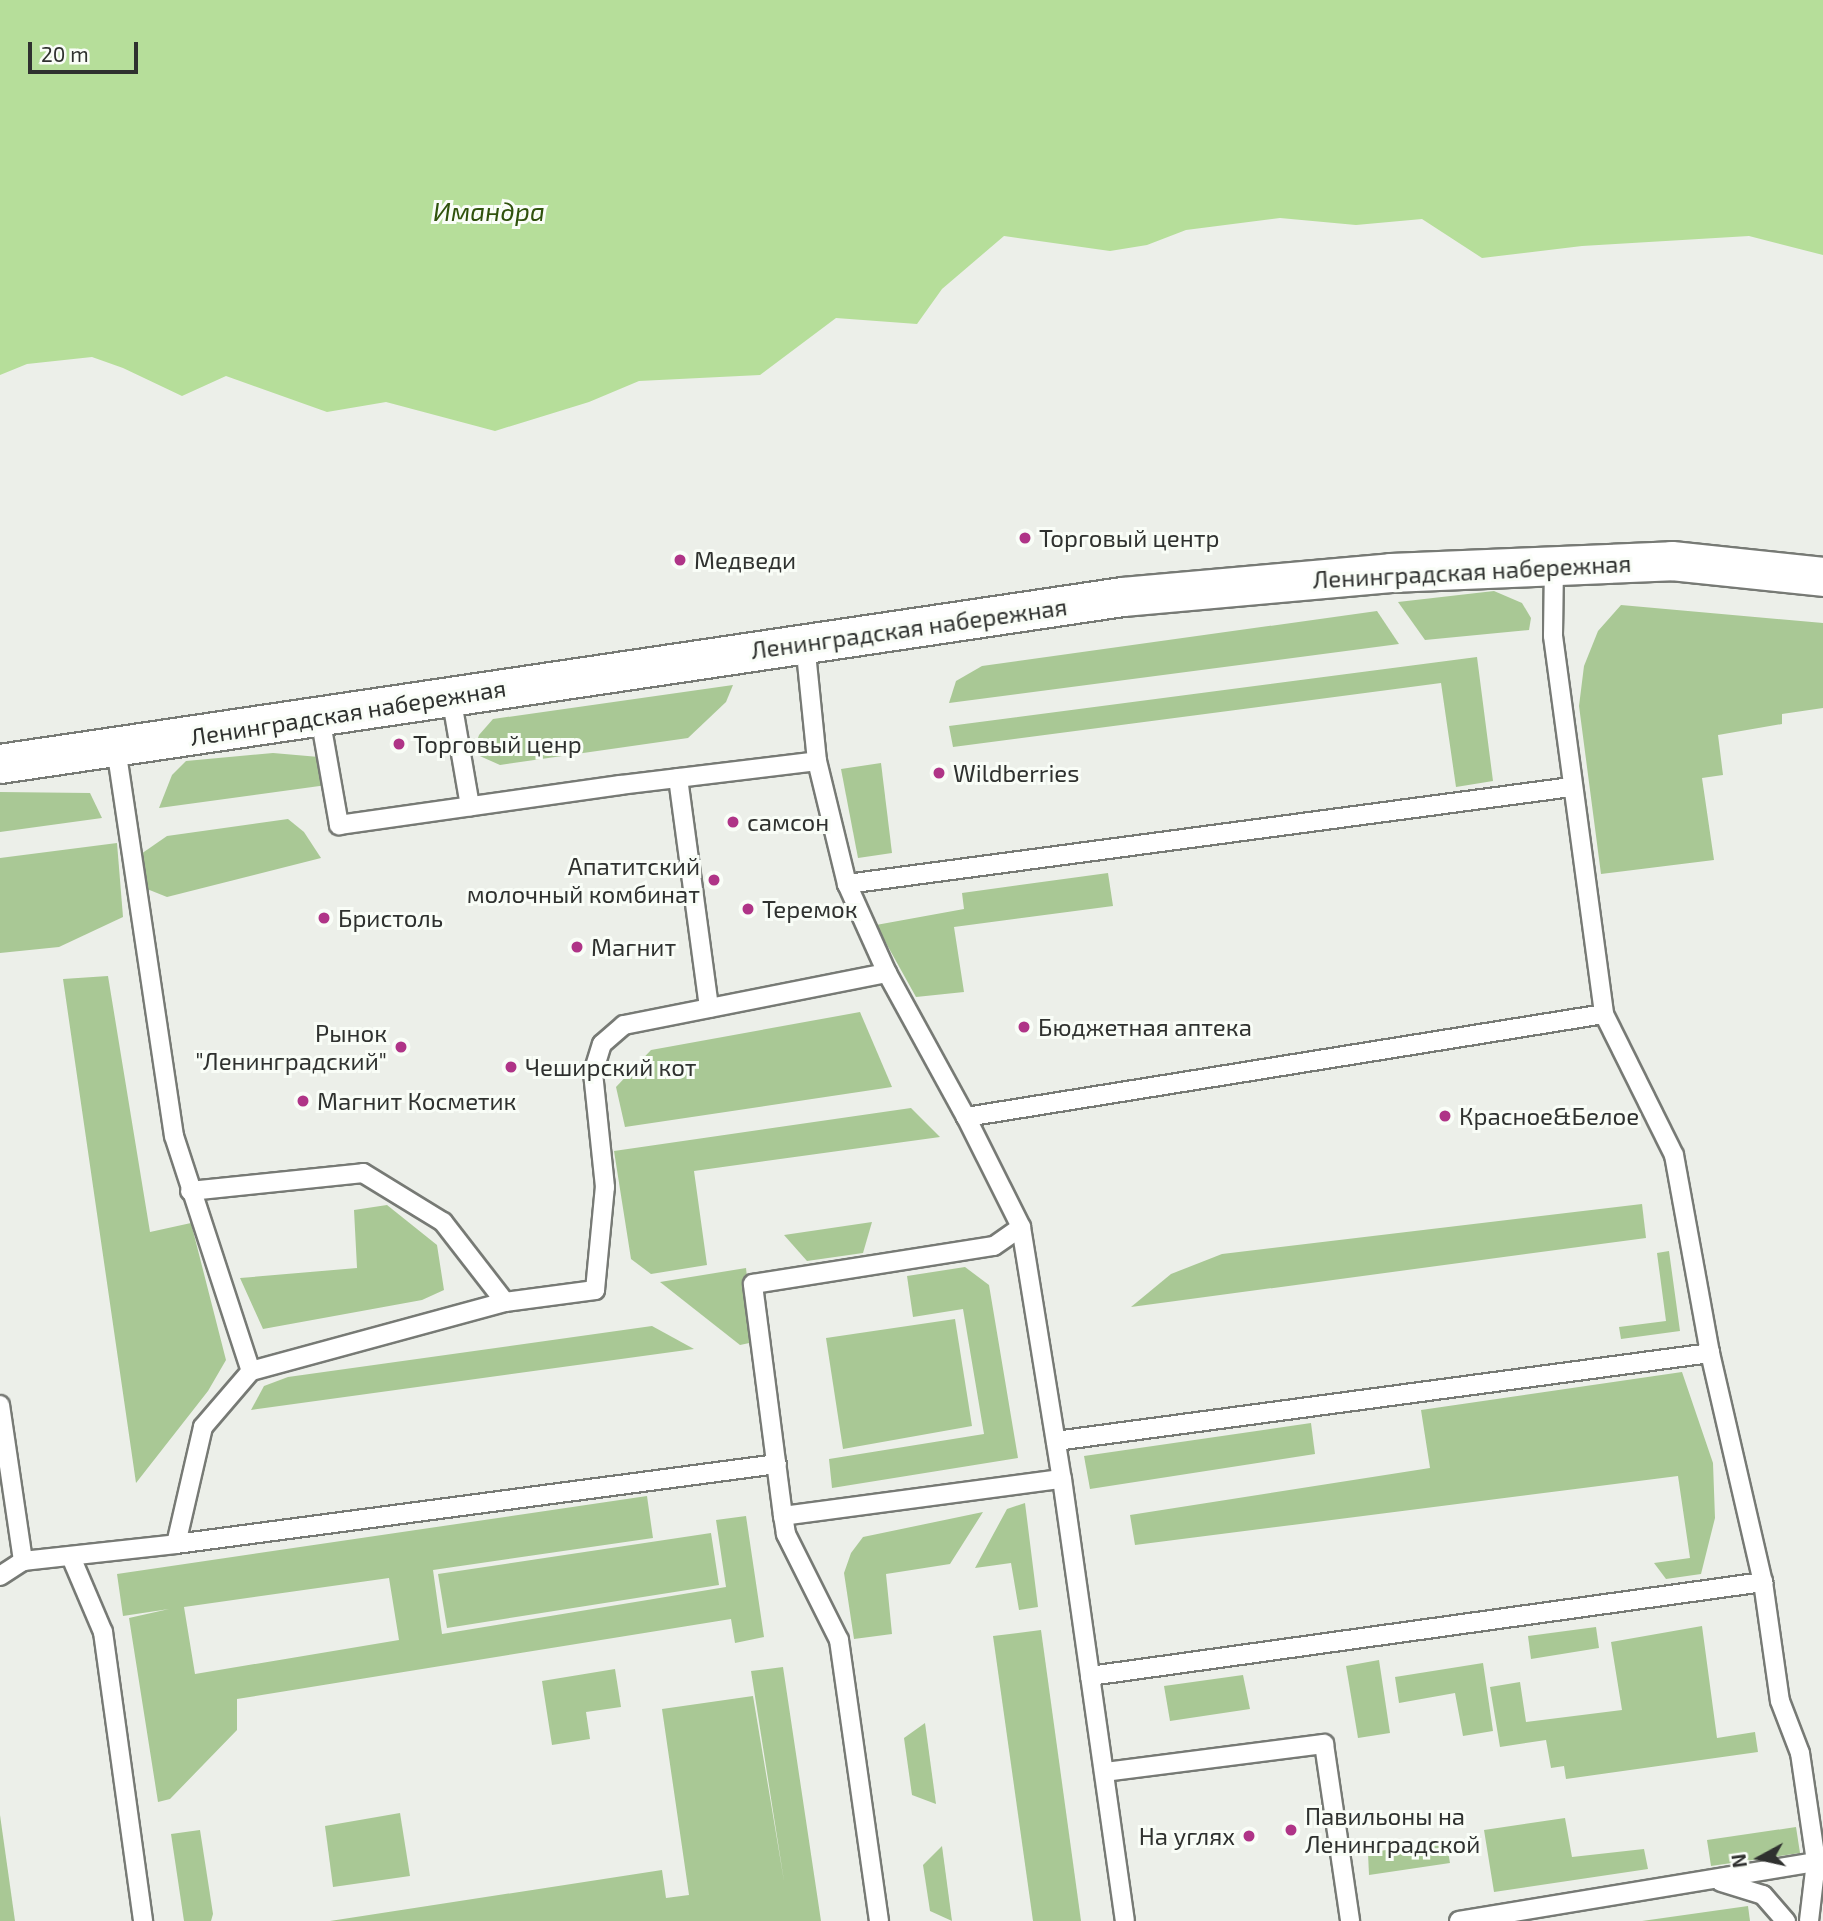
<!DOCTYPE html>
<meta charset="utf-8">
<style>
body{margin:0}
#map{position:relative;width:1823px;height:1921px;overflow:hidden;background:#ecefe9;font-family:"Exo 2",sans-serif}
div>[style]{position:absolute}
.green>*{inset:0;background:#a9c895}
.water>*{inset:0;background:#b6de9a}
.roads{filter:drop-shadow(2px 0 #777a75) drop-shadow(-2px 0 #777a75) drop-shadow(0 2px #777a75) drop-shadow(0 -2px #777a75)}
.lane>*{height:18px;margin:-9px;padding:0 9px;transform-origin:9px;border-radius:9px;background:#fff}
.secondary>*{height:38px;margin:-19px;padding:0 19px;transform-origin:19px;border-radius:19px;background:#fff}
.dots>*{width:19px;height:19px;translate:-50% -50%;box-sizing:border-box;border:4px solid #f9fdf7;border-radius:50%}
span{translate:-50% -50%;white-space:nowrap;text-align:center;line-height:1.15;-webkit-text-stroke:6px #f9fdf7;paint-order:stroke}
.poi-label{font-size:24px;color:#2f312f}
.left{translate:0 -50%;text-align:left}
.right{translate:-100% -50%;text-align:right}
.street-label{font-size:24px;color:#2f312f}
.water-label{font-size:26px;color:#2f520c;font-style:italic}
.north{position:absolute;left:1725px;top:1823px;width:70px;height:70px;-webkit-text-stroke:5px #f9fdf7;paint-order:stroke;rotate:262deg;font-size:19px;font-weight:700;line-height:28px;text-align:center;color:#2f312f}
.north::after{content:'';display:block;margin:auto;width:24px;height:32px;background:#2f312f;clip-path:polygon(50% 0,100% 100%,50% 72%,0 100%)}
.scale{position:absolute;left:28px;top:42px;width:110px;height:32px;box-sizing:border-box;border:4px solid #2f312f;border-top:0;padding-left:9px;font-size:21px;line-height:24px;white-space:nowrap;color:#2f312f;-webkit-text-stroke:5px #f9fdf7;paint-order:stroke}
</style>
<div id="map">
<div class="green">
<i style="clip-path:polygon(1494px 591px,1522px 603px,1531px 618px,1529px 630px,1425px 640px,1398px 602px)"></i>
<i style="clip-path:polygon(1621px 605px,1823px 623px,1823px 708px,1782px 714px,1782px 724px,1718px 735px,1723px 775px,1702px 778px,1714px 860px,1601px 874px,1579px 706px,1584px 666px,1598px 631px)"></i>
<i style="clip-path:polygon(1377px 611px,1399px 644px,949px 703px,956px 681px,982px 666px)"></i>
<i style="clip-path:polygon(1477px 657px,1493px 781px,1456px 787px,1441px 683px,953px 747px,949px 726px)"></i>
<i style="clip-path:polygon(733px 685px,726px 702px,688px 738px,500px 765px,473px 753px,479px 735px,493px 719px)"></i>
<i style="clip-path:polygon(273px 753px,319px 757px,327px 785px,159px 808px,172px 775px,186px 761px)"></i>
<i style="clip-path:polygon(881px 763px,892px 853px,858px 858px,841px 769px)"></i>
<i style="clip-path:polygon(0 792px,90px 793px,102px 818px,0 832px)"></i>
<i style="clip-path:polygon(288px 819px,304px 832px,321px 858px,167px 897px,147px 889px,141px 854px,167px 836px)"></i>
<i style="clip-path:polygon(117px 843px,123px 917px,59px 947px,0 953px,0 858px)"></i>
<i style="clip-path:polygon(1108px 873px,1113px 906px,954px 927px,964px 992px,916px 997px,876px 925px,964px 909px,962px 893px)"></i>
<i style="clip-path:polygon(108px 976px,150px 1232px,191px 1223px,226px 1360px,208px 1391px,136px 1483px,63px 979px)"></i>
<i style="clip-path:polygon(860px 1012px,892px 1087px,625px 1127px,616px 1087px,651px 1050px)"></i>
<i style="clip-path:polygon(911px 1108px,940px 1137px,694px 1171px,707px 1265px,651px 1274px,631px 1259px,614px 1151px)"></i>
<i style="clip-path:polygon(1642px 1204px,1646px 1238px,1131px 1307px,1171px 1274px,1222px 1254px)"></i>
<i style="clip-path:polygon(387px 1205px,437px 1245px,444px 1290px,422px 1300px,263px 1329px,240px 1278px,357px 1268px,354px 1210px)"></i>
<i style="clip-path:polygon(872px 1222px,863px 1253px,807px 1261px,784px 1235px)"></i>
<i style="clip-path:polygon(1669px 1251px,1680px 1331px,1621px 1339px,1619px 1327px,1666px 1321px,1657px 1253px)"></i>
<i style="clip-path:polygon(965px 1267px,989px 1285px,1018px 1458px,832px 1488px,829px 1459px,984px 1434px,963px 1309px,913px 1317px,907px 1276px)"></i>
<i style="clip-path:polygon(746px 1268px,754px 1342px,740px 1345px,660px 1282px)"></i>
<i style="clip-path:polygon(955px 1319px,972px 1426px,843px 1449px,826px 1338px)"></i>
<i style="clip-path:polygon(652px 1326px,694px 1349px,251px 1410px,264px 1386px,288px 1377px)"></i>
<i style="clip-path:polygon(1682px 1372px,1713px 1463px,1715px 1518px,1701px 1574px,1666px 1579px,1654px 1563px,1690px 1558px,1678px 1476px,1135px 1545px,1130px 1515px,1430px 1468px,1421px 1410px)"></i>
<i style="clip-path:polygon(1311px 1423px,1315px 1454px,1090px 1489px,1084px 1456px)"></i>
<i style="clip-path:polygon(evenodd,647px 1496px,653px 1538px,433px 1570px,442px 1634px,726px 1587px,716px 1520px,746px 1516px,764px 1637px,735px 1643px,731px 1619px,237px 1699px,237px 1730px,170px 1799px,158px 1802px,129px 1618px,169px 1609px,123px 1616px,117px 1574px,647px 1496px,389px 1578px,399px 1640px,195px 1674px,184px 1607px,389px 1578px)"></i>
<i style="clip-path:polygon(1025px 1503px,1038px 1607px,1019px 1610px,1011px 1563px,975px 1568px,1007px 1509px)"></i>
<i style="clip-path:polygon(983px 1512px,950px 1564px,886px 1574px,892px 1634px,854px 1639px,844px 1573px,851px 1553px,863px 1537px)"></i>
<i style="clip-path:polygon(711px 1533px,719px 1585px,447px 1628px,438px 1574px)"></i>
<i style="clip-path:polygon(1702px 1626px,1717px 1738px,1755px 1732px,1758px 1752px,1566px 1779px,1564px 1766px,1551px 1768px,1546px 1740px,1500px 1747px,1490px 1687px,1520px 1682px,1526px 1722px,1622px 1710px,1611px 1642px)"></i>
<i style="clip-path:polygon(1596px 1627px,1599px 1648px,1531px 1659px,1528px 1636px)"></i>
<i style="clip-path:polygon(1041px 1630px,1081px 1921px,1033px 1921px,993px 1636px)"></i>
<i style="clip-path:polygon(1379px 1660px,1390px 1733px,1358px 1738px,1346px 1666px)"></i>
<i style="clip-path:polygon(1483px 1663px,1493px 1731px,1463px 1736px,1455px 1693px,1399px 1703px,1395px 1677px)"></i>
<i style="clip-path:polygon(783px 1667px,821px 1921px,330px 1921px,662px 1870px,666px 1898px,689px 1895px,662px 1709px,753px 1696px,784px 1881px,751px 1671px)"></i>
<i style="clip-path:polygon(615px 1669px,621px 1707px,586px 1712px,590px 1739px,552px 1745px,542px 1681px)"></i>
<i style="clip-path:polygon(1243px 1675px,1250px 1709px,1170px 1721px,1164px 1686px)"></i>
<i style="clip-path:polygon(925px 1723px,936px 1804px,912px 1795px,904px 1738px)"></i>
<i style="clip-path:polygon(400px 1813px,410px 1876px,333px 1887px,325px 1826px)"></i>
<i style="clip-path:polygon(0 1815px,15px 1921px,0 1921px)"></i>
<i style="clip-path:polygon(1565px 1818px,1572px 1857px,1644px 1849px,1648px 1869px,1494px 1892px,1484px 1830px)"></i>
<i style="clip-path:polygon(1796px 1827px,1800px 1853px,1711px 1866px,1707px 1840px)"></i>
<i style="clip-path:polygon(200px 1830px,213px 1914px,211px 1921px,184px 1921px,171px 1834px)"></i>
<i style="clip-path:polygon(1446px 1840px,1450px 1863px,1369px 1875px,1368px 1853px)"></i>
<i style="clip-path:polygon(942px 1846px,952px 1921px,930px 1911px,923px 1865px)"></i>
<i style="clip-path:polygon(1748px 1906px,1750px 1921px,1642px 1921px)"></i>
</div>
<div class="water">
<i style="clip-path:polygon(0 0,1823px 0,1823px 255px,1749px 236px,1582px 246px,1482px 258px,1422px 219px,1356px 225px,1280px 218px,1186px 230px,1147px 245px,1110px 251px,1004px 236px,942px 289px,917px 324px,836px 318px,760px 375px,639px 381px,589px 402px,495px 431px,386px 402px,327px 412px,226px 376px,182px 396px,123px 368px,92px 357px,27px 364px,0 375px)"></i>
</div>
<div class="roads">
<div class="lane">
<i style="left:1554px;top:564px;width:72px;rotate:90.8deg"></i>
<i style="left:1553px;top:636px;width:381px;rotate:82.3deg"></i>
<i style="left:1604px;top:1014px;width:157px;rotate:63.6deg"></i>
<i style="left:1674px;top:1155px;width:201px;rotate:79.7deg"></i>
<i style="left:1710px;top:1353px;width:235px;rotate:77deg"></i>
<i style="left:1763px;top:1582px;width:120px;rotate:81.9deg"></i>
<i style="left:1780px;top:1701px;width:56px;rotate:69deg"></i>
<i style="left:1800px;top:1753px;width:110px;rotate:81.6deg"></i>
<i style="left:1816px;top:1862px;width:59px;rotate:96.8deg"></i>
<i style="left:805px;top:643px;width:119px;rotate:84.2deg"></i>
<i style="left:817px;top:761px;width:127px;rotate:76.3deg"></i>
<i style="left:847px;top:884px;width:98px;rotate:65.8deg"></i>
<i style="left:887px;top:973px;width:164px;rotate:61.3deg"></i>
<i style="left:966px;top:1117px;width:123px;rotate:63.4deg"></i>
<i style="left:1021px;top:1227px;width:255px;rotate:80.8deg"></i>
<i style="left:1062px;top:1479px;width:446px;rotate:81.9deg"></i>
<i style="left:451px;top:696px;width:112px;rotate:80.2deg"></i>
<i style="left:320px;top:717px;width:110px;rotate:80deg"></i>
<i style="left:339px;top:825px;width:284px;rotate:-8.1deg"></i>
<i style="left:620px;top:785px;width:198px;rotate:-6.9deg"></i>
<i style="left:116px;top:748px;width:392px;rotate:81.5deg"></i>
<i style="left:174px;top:1136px;width:247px;rotate:71.9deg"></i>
<i style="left:251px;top:1371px;width:74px;rotate:130.6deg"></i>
<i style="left:203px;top:1427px;width:120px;rotate:103deg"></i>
<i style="left:678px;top:778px;width:232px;rotate:82.3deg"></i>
<i style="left:847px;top:884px;width:730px;rotate:-7.63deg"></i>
<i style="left:966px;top:1117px;width:646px;rotate:-9.17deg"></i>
<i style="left:190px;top:1191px;width:174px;rotate:-5.9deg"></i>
<i style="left:363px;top:1173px;width:94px;rotate:31.5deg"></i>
<i style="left:443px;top:1222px;width:101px;rotate:52.2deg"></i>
<i style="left:251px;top:1371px;width:263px;rotate:-15.2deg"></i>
<i style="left:505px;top:1302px;width:91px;rotate:-7.6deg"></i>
<i style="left:595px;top:1290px;width:103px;rotate:-84.5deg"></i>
<i style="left:605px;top:1187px;width:115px;rotate:-96deg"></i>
<i style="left:593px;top:1073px;width:30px;rotate:-73deg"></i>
<i style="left:602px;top:1044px;width:29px;rotate:-41deg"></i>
<i style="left:624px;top:1025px;width:268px;rotate:-11.2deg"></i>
<i style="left:0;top:1405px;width:158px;rotate:81.6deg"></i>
<i style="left:1056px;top:1441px;width:660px;rotate:-7.66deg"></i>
<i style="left:783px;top:1516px;width:234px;rotate:-97.4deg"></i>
<i style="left:753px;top:1284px;width:244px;rotate:-9deg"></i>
<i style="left:994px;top:1246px;width:33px;rotate:-35deg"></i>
<i style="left:71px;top:1557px;width:82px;rotate:66.9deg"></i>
<i style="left:103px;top:1632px;width:292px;rotate:82.1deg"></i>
<i style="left:0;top:1576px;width:27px;rotate:-33deg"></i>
<i style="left:23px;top:1561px;width:154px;rotate:-6.3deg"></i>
<i style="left:176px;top:1544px;width:606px;rotate:-7.58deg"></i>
<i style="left:1090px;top:1676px;width:680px;rotate:-7.95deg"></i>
<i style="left:1105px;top:1772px;width:221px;rotate:-7.3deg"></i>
<i style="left:1324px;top:1744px;width:179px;rotate:81.6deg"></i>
<i style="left:1721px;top:1882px;width:44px;rotate:17.2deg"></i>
<i style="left:1763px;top:1895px;width:35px;rotate:49deg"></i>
<i style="left:879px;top:1921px;width:284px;rotate:-98.1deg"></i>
<i style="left:839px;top:1640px;width:119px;rotate:-116.6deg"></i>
<i style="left:786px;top:1534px;width:18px;rotate:-99deg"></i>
<i style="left:783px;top:1516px;width:281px;rotate:-7.6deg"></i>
<i style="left:1459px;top:1921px;width:362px;rotate:-9.4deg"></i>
</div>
<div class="secondary">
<i style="left:0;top:764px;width:1135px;rotate:-8.46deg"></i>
<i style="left:1123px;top:597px;width:269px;rotate:-5.1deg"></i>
<i style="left:1391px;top:573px;width:281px;rotate:-2.4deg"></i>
<i style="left:1672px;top:561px;width:152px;rotate:6deg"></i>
</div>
</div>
<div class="dots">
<i style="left:1025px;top:538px;background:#af3487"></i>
<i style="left:680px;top:560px;background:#af3487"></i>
<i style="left:399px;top:744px;background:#af3487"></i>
<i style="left:939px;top:773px;background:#af3487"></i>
<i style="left:733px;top:822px;background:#af3487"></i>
<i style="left:714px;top:880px;background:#af3487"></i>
<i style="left:748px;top:909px;background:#af3487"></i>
<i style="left:324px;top:918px;background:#af3487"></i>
<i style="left:577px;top:947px;background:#af3487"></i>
<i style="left:1024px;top:1027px;background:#af3487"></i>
<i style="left:401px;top:1047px;background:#af3487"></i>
<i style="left:511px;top:1067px;background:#af3487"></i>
<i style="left:303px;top:1101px;background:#af3487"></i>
<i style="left:1445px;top:1116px;background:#af3487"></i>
<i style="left:1291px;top:1830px;background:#af3487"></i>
<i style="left:1249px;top:1836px;background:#af3487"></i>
</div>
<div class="poi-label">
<span class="left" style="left:1039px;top:538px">Торговый центр</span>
<span class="left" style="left:694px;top:560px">Медведи</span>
<span class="left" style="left:413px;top:744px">Торговый ценр</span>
<span class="left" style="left:953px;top:773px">Wildberries</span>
<span class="left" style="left:747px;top:822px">самсон</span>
<span class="right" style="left:700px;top:880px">Апатитский<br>молочный комбинат</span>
<span class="left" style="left:762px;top:909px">Теремок</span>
<span class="left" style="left:338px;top:918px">Бристоль</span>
<span class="left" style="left:591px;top:947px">Магнит</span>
<span class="left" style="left:1038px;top:1027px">Бюджетная аптека</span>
<span class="right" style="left:387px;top:1047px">Рынок<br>"Ленинградский"</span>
<span class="left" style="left:525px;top:1067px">Чеширский кот</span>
<span class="left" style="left:317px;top:1101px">Магнит Косметик</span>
<span class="left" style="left:1459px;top:1116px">Красное&amp;Белое</span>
<span class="left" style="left:1305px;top:1830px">Павильоны на<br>Ленинградской</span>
<span class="right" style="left:1235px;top:1836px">На углях</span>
</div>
<div class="street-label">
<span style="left:1472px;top:571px;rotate:-3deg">Ленинградская набережная</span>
<span style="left:909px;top:628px;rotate:-8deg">Ленинградская набережная</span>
<span style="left:348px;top:712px;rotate:-9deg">Ленинградская набережная</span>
</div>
<div class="water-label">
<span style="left:489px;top:211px">Имандра</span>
</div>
<div class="north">N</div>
<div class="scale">20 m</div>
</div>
